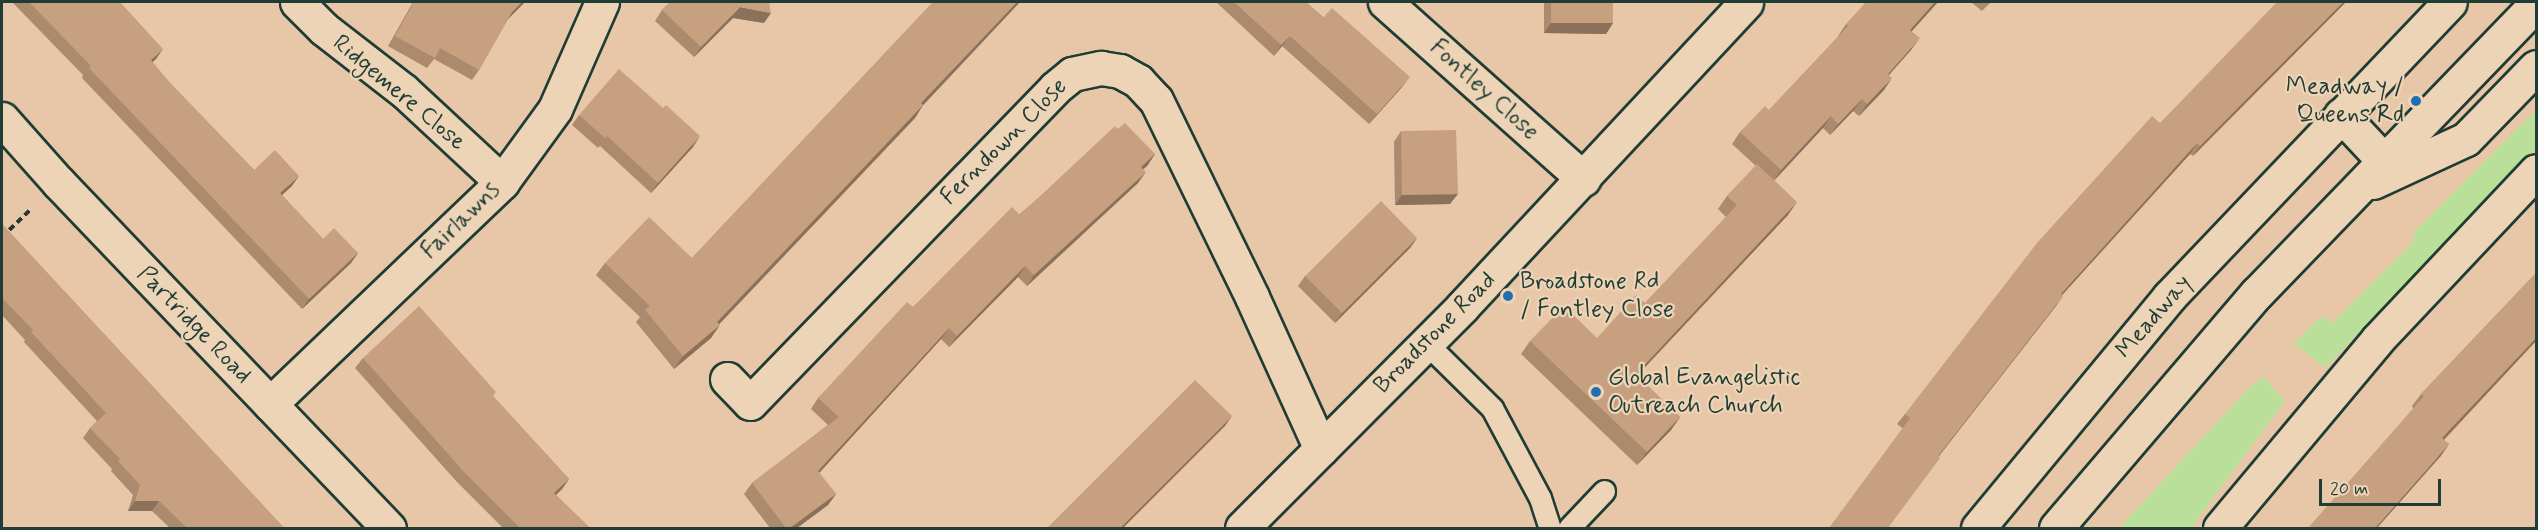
<!DOCTYPE html>
<style>
body{margin:0}
#map{position:relative;width:2538px;height:530px;overflow:hidden;background:#e7c7a8;font-family:Mynerve,sans-serif}
div>[style]{position:absolute}
.green>*{inset:0;background:#badf99}
.path>*{height:4px;margin-top:-2px;transform-origin:0;background:repeating-linear-gradient(90deg,#1f3d34 0 6px,transparent 0 10.5px)}
.roads{filter:drop-shadow(2px 0 #1f3d34) drop-shadow(-2px 0 #1f3d34) drop-shadow(0 2px #1f3d34) drop-shadow(0 -2px #1f3d34)}
.service>*{height:21px;margin:-10.5px;padding:0 10.5px;transform-origin:10.5px;border-radius:10.5px;background:#eed4b6}
.minor>*{height:33px;margin:-16.5px;padding:0 16.5px;transform-origin:16.5px;border-radius:16.5px;background:#eed4b6}
.tertiary>*{height:33px;margin:-16.5px;padding:0 16.5px;transform-origin:16.5px;border-radius:16.5px;background:#eed4b6}
.wall>*{inset:0;background:#ab8a6e}
.shaded-wall>*{inset:0;background:#8b705a}
.building>*{inset:0;background:#c7a080}
.dots>*{width:16px;height:16px;translate:-50% -50%;box-sizing:border-box;border:3px solid #eed4b6;border-radius:50%}
span{translate:-50% -50%;white-space:nowrap;text-align:center;line-height:1.15;-webkit-text-stroke:4.5px #eed4b6;paint-order:stroke}
.poi-label{font-size:24px;color:#1f3d34}
.right{translate:-100% -50%;text-align:right}
.left{translate:0 -50%;text-align:left}
.street-label{font-size:24px;color:#1f3d34}
.frame{position:absolute;inset:0;border:3px solid #1f3d34;pointer-events:none}
.scale{position:absolute;left:2319px;top:479px;width:122px;height:27px;box-sizing:border-box;border:3px solid #1f3d34;border-top:0;padding-left:8px;font-size:18px;line-height:21px;white-space:nowrap;color:#1f3d34;-webkit-text-stroke:4px #eed4b6;paint-order:stroke}
</style>
<div id="map">
<div class="green">
<i style="clip-path:polygon(2536px 110px,2536px 148px,2325px 368px,2294px 343px,2322px 316px,2332px 323px,2414px 241px,2413px 233px)"></i>
<i style="clip-path:polygon(2263px 376px,2285px 401px,2191px 528px,2119px 528px,2247px 390px)"></i>
</div>
<div class="path">
<i style="left:2px;top:237px;width:42px;rotate:-44deg"></i>
</div>
<div class="roads">
<div class="service">
<i style="left:1426px;top:343px;width:93px;rotate:44.6deg"></i>
<i style="left:1492px;top:408px;width:102px;rotate:61.9deg"></i>
<i style="left:1540px;top:498px;width:32px;rotate:72deg"></i>
<i style="left:1569px;top:528px;width:51px;rotate:-46.6deg"></i>
</div>
<div class="minor">
<i style="left:297px;top:2px;width:38px;rotate:45deg"></i>
<i style="left:324px;top:29px;width:101px;rotate:37.8deg"></i>
<i style="left:404px;top:91px;width:134px;rotate:42.9deg"></i>
<i style="left:1385px;top:2px;width:266px;rotate:41.7deg"></i>
<i style="left:2341px;top:115px;width:63px;rotate:46.9deg"></i>
<i style="left:2px;top:119px;width:84px;rotate:48.4deg"></i>
<i style="left:58px;top:182px;width:479px;rotate:46.3deg"></i>
<i style="left:727px;top:379px;width:33px;rotate:46deg"></i>
<i style="left:750px;top:403px;width:438px;rotate:-45.9deg"></i>
<i style="left:1055px;top:88px;width:22px;rotate:-39deg"></i>
<i style="left:1072px;top:74px;width:30px;rotate:-12deg"></i>
<i style="left:1101px;top:68px;width:19px;rotate:9deg"></i>
<i style="left:1120px;top:71px;width:21px;rotate:29deg"></i>
<i style="left:1138px;top:81px;width:26px;rotate:47deg"></i>
<i style="left:1156px;top:100px;width:219px;rotate:64deg"></i>
<i style="left:1252px;top:297px;width:167px;rotate:65.6deg"></i>
<i style="left:270px;top:404px;width:321px;rotate:-43.7deg"></i>
<i style="left:502px;top:182px;width:90px;rotate:-54deg"></i>
<i style="left:555px;top:109px;width:117px;rotate:-66.3deg"></i>
<i style="left:1242px;top:528px;width:313px;rotate:-45.1deg"></i>
<i style="left:1463px;top:306px;width:415px;rotate:-47deg"></i>
<i style="left:1978px;top:528px;width:300px;rotate:-50.4deg"></i>
<i style="left:2169px;top:297px;width:407px;rotate:-46.4deg"></i>
<i style="left:2220px;top:528px;width:245px;rotate:-50.1deg"></i>
<i style="left:2377px;top:340px;width:232px;rotate:-46.7deg"></i>
</div>
<div class="tertiary">
<i style="left:2373px;top:182px;width:102px;rotate:-24.8deg"></i>
<i style="left:2466px;top:139px;width:100px;rotate:-45.8deg"></i>
<i style="left:2056px;top:528px;width:309px;rotate:-49.5deg"></i>
<i style="left:2257px;top:293px;width:402px;rotate:-46deg"></i>
</div>
</div>
<div class="wall">
<i style="clip-path:polygon(12px 2px,120px 2px,156px 59px,152px 62px,170px 83px,254px 170px,292px 186px,282px 195px,323px 239px,358px 253px,351px 263px,302px 309px,82px 78px,83px 75px)"></i>
<i style="clip-path:polygon(413px 2px,525px 2px,508px 19px,479px 70px,472px 80px,434px 59px,427px 68px,388px 46px)"></i>
<i style="clip-path:polygon(670px 2px,764px 23px,733px 18px,694px 57px,655px 21px,662px 10px)"></i>
<i style="clip-path:polygon(933px 2px,1020px 2px,923px 105px,915px 118px,719px 324px,711px 338px,674px 369px,636px 322px,640px 317px,596px 275px,605px 263px,692px 258px)"></i>
<i style="clip-path:polygon(1216px 2px,1306px 2px,1402px 87px,1369px 124px,1282px 46px,1274px 56px)"></i>
<i style="clip-path:polygon(1544px 2px,1613px 2px,1613px 23px,1606px 34px,1544px 33px)"></i>
<i style="clip-path:polygon(1938px 2px,1912px 31px,1911px 50px,1889px 75px,1884px 90px,1859px 116px,1853px 111px,1830px 135px,1823px 128px,1774px 180px,1788px 215px,1637px 376px,1680px 417px,1671px 430px,1637px 465px,1521px 354px,1530px 341px,1597px 338px,1645px 303px,1726px 217px,1718px 209px,1727px 196px,1756px 166px,1732px 144px,1740px 132px,1769px 110px,1838px 37px,1838px 36px,1846px 24px)"></i>
<i style="clip-path:polygon(1971px 2px,1991px 2px,1982px 11px)"></i>
<i style="clip-path:polygon(2346px 2px,2193px 156px,2190px 154px,2062px 295px,2056px 306px,1939px 456px,1897px 424px,1905px 414px)"></i>
<i style="clip-path:polygon(579px 115px,693px 147px,651px 193px,600px 146px,598px 148px,572px 125px)"></i>
<i style="clip-path:polygon(1118px 129px,1155px 154px,1147px 166px,1143px 169px,1138px 183px,1027px 286px,1018px 277px,949px 347px,941px 339px,819px 473px,836px 494px,828px 505px,797px 528px,770px 528px,744px 494px,752px 483px,828px 425px,811px 409px,818px 398px,913px 307px)"></i>
<i style="clip-path:polygon(1401px 131px,1450px 204px,1395px 205px,1394px 142px)"></i>
<i style="clip-path:polygon(2px 224px,284px 528px,170px 528px,152px 511px,128px 511px,133px 495px,111px 471px,112px 469px,83px 438px,90px 428px,97px 421px,24px 342px,25px 340px,2px 315px)"></i>
<i style="clip-path:polygon(1417px 238px,1410px 248px,1335px 323px,1298px 286px,1305px 276px)"></i>
<i style="clip-path:polygon(2536px 273px,2536px 341px,2444px 440px,2449px 444px,2440px 457px,2412px 406px,2421px 394px)"></i>
<i style="clip-path:polygon(363px 358px,493px 396px,569px 479px,562px 489px,556px 495px,590px 528px,503px 528px,457px 482px,355px 368px)"></i>
</div>
<div class="shaded-wall">
<i style="clip-path:polygon(522px 2px,525px 2px,505px 22px,512px 12px)"></i>
<i style="clip-path:polygon(1017px 2px,1020px 2px,913px 116px,921px 103px)"></i>
<i style="clip-path:polygon(1935px 2px,1938px 2px,1902px 42px,1910px 30px)"></i>
<i style="clip-path:polygon(2343px 2px,2346px 2px,2193px 156px,2200px 146px)"></i>
<i style="clip-path:polygon(740px 7px,771px 13px,764px 23px,733px 18px,694px 57px,701px 47px)"></i>
<i style="clip-path:polygon(1551px 23px,1613px 23px,1606px 34px,1544px 33px)"></i>
<i style="clip-path:polygon(1290px 36px,1274px 56px,1281px 45px)"></i>
<i style="clip-path:polygon(1920px 38px,1911px 50px,1879px 86px,1888px 74px)"></i>
<i style="clip-path:polygon(163px 49px,156px 59px,144px 70px,151px 60px)"></i>
<i style="clip-path:polygon(1410px 77px,1402px 87px,1369px 124px,1377px 114px)"></i>
<i style="clip-path:polygon(1892px 78px,1884px 90px,1859px 116px,1867px 104px)"></i>
<i style="clip-path:polygon(1862px 99px,1853px 111px,1830px 135px,1838px 124px)"></i>
<i style="clip-path:polygon(923px 105px,915px 118px,709px 335px,717px 322px)"></i>
<i style="clip-path:polygon(1831px 116px,1823px 128px,1773px 182px,1781px 170px)"></i>
<i style="clip-path:polygon(700px 136px,693px 147px,651px 193px,658px 183px)"></i>
<i style="clip-path:polygon(2197px 143px,2190px 154px,2054px 304px,2061px 294px)"></i>
<i style="clip-path:polygon(1155px 154px,1147px 166px,1133px 178px,1141px 167px)"></i>
<i style="clip-path:polygon(1146px 172px,1138px 183px,1027px 286px,1034px 275px)"></i>
<i style="clip-path:polygon(299px 176px,292px 186px,273px 203px,280px 193px)"></i>
<i style="clip-path:polygon(1458px 194px,1450px 204px,1395px 205px,1402px 195px)"></i>
<i style="clip-path:polygon(1797px 202px,1788px 215px,1626px 387px,1636px 374px)"></i>
<i style="clip-path:polygon(1417px 238px,1410px 248px,1335px 323px,1342px 313px)"></i>
<i style="clip-path:polygon(358px 253px,351px 263px,302px 309px,309px 299px)"></i>
<i style="clip-path:polygon(1025px 266px,1018px 277px,949px 347px,957px 336px)"></i>
<i style="clip-path:polygon(2063px 296px,2056px 306px,1931px 466px,1938px 456px)"></i>
<i style="clip-path:polygon(720px 325px,711px 338px,674px 369px,683px 356px)"></i>
<i style="clip-path:polygon(949px 328px,941px 339px,811px 482px,818px 471px)"></i>
<i style="clip-path:polygon(2536px 338px,2536px 341px,2433px 451px,2442px 438px)"></i>
<i style="clip-path:polygon(1232px 416px,1225px 426px,1123px 528px,1120px 528px)"></i>
<i style="clip-path:polygon(1680px 417px,1671px 430px,1637px 465px,1647px 452px)"></i>
<i style="clip-path:polygon(2449px 444px,2440px 457px,2377px 528px,2375px 528px)"></i>
<i style="clip-path:polygon(569px 479px,562px 489px,547px 503px,554px 493px)"></i>
<i style="clip-path:polygon(836px 494px,828px 505px,797px 528px,790px 528px)"></i>
<i style="clip-path:polygon(135px 501px,159px 501px,152px 511px,128px 511px)"></i>
</div>
<div class="building">
<i style="clip-path:polygon(29px 2px,120px 2px,163px 49px,151px 60px,170px 83px,254px 170px,275px 150px,299px 176px,280px 193px,323px 239px,334px 228px,358px 253px,309px 299px,89px 68px,91px 66px)"></i>
<i style="clip-path:polygon(414px 2px,522px 2px,512px 12px,479px 70px,440px 48px,435px 58px,395px 36px)"></i>
<i style="clip-path:polygon(670px 2px,769px 2px,771px 13px,740px 7px,701px 47px,662px 10px)"></i>
<i style="clip-path:polygon(933px 2px,1017px 2px,921px 103px,923px 105px,717px 322px,720px 325px,683px 356px,645px 310px,650px 306px,605px 263px,649px 217px,692px 258px)"></i>
<i style="clip-path:polygon(1234px 2px,1306px 2px,1323px 18px,1332px 8px,1410px 77px,1377px 114px,1290px 36px,1281px 45px)"></i>
<i style="clip-path:polygon(1551px 2px,1613px 2px,1613px 23px,1551px 23px)"></i>
<i style="clip-path:polygon(1866px 2px,1935px 2px,1910px 30px,1920px 38px,1888px 74px,1892px 78px,1867px 104px,1862px 99px,1838px 124px,1831px 116px,1781px 170px,1740px 132px,1765px 106px,1769px 110px,1848px 26px,1846px 24px)"></i>
<i style="clip-path:polygon(2277px 2px,2343px 2px,2200px 146px,2197px 143px,2061px 294px,2063px 296px,1938px 456px,1940px 458px,1888px 528px,1829px 528px,1910px 418px,1905px 414px,2037px 243px,2152px 116px,2160px 123px)"></i>
<i style="clip-path:polygon(619px 69px,663px 108px,666px 105px,700px 136px,658px 183px,607px 136px,605px 138px,579px 115px)"></i>
<i style="clip-path:polygon(1125px 123px,1155px 154px,1141px 167px,1146px 172px,1034px 275px,1025px 266px,957px 336px,949px 328px,818px 471px,836px 494px,790px 528px,786px 528px,752px 483px,839px 417px,818px 398px,907px 302px,913px 307px,1012px 207px,1020px 215px,1115px 126px,1118px 129px)"></i>
<i style="clip-path:polygon(1456px 130px,1458px 194px,1402px 195px,1401px 131px)"></i>
<i style="clip-path:polygon(1757px 164px,1797px 202px,1636px 374px,1680px 417px,1647px 452px,1530px 341px,1564px 306px,1597px 338px,1636px 295px,1645px 303px,1737px 205px,1727px 196px)"></i>
<i style="clip-path:polygon(1381px 201px,1417px 238px,1342px 313px,1305px 276px)"></i>
<i style="clip-path:polygon(2px 224px,284px 528px,187px 528px,159px 501px,135px 501px,140px 485px,118px 461px,120px 459px,90px 428px,106px 413px,31px 332px,33px 330px,2px 298px)"></i>
<i style="clip-path:polygon(2536px 273px,2536px 338px,2442px 438px,2449px 444px,2375px 528px,2308px 528px,2424px 396px,2421px 394px)"></i>
<i style="clip-path:polygon(419px 306px,496px 392px,493px 396px,569px 479px,554px 493px,590px 528px,520px 528px,464px 472px,363px 358px)"></i>
<i style="clip-path:polygon(1195px 380px,1232px 416px,1120px 528px,1047px 528px)"></i>
</div>
<div class="dots">
<i style="left:2416px;top:101px;background:#1f6fb2"></i>
<i style="left:1508px;top:296px;background:#1f6fb2"></i>
<i style="left:1596px;top:392px;background:#1f6fb2"></i>
</div>
<div class="poi-label">
<span class="right" style="left:2404px;top:101px">Meadway /<br>Queens Rd</span>
<span class="left" style="left:1520px;top:296px">Broadstone Rd<br>/ Fontley Close</span>
<span class="left" style="left:1608px;top:392px">Global Evangelistic<br>Outreach Church</span>
</div>
<div class="street-label">
<span style="left:1484px;top:90px;rotate:42deg">Fontley Close</span>
<span style="left:399px;top:93px;rotate:40deg">Ridgemere Close</span>
<span style="left:1004px;top:142px;rotate:-45deg">Ferndown Close</span>
<span style="left:461px;top:221px;rotate:-44deg">Fairlawns</span>
<span style="left:2154px;top:317px;rotate:-49deg">Meadway</span>
<span style="left:194px;top:325px;rotate:46deg">Partridge Road</span>
<span style="left:1435px;top:333px;rotate:-45deg">Broadstone Road</span>
</div>
<div class="frame"></div>
<div class="scale">20 m</div>
</div>
